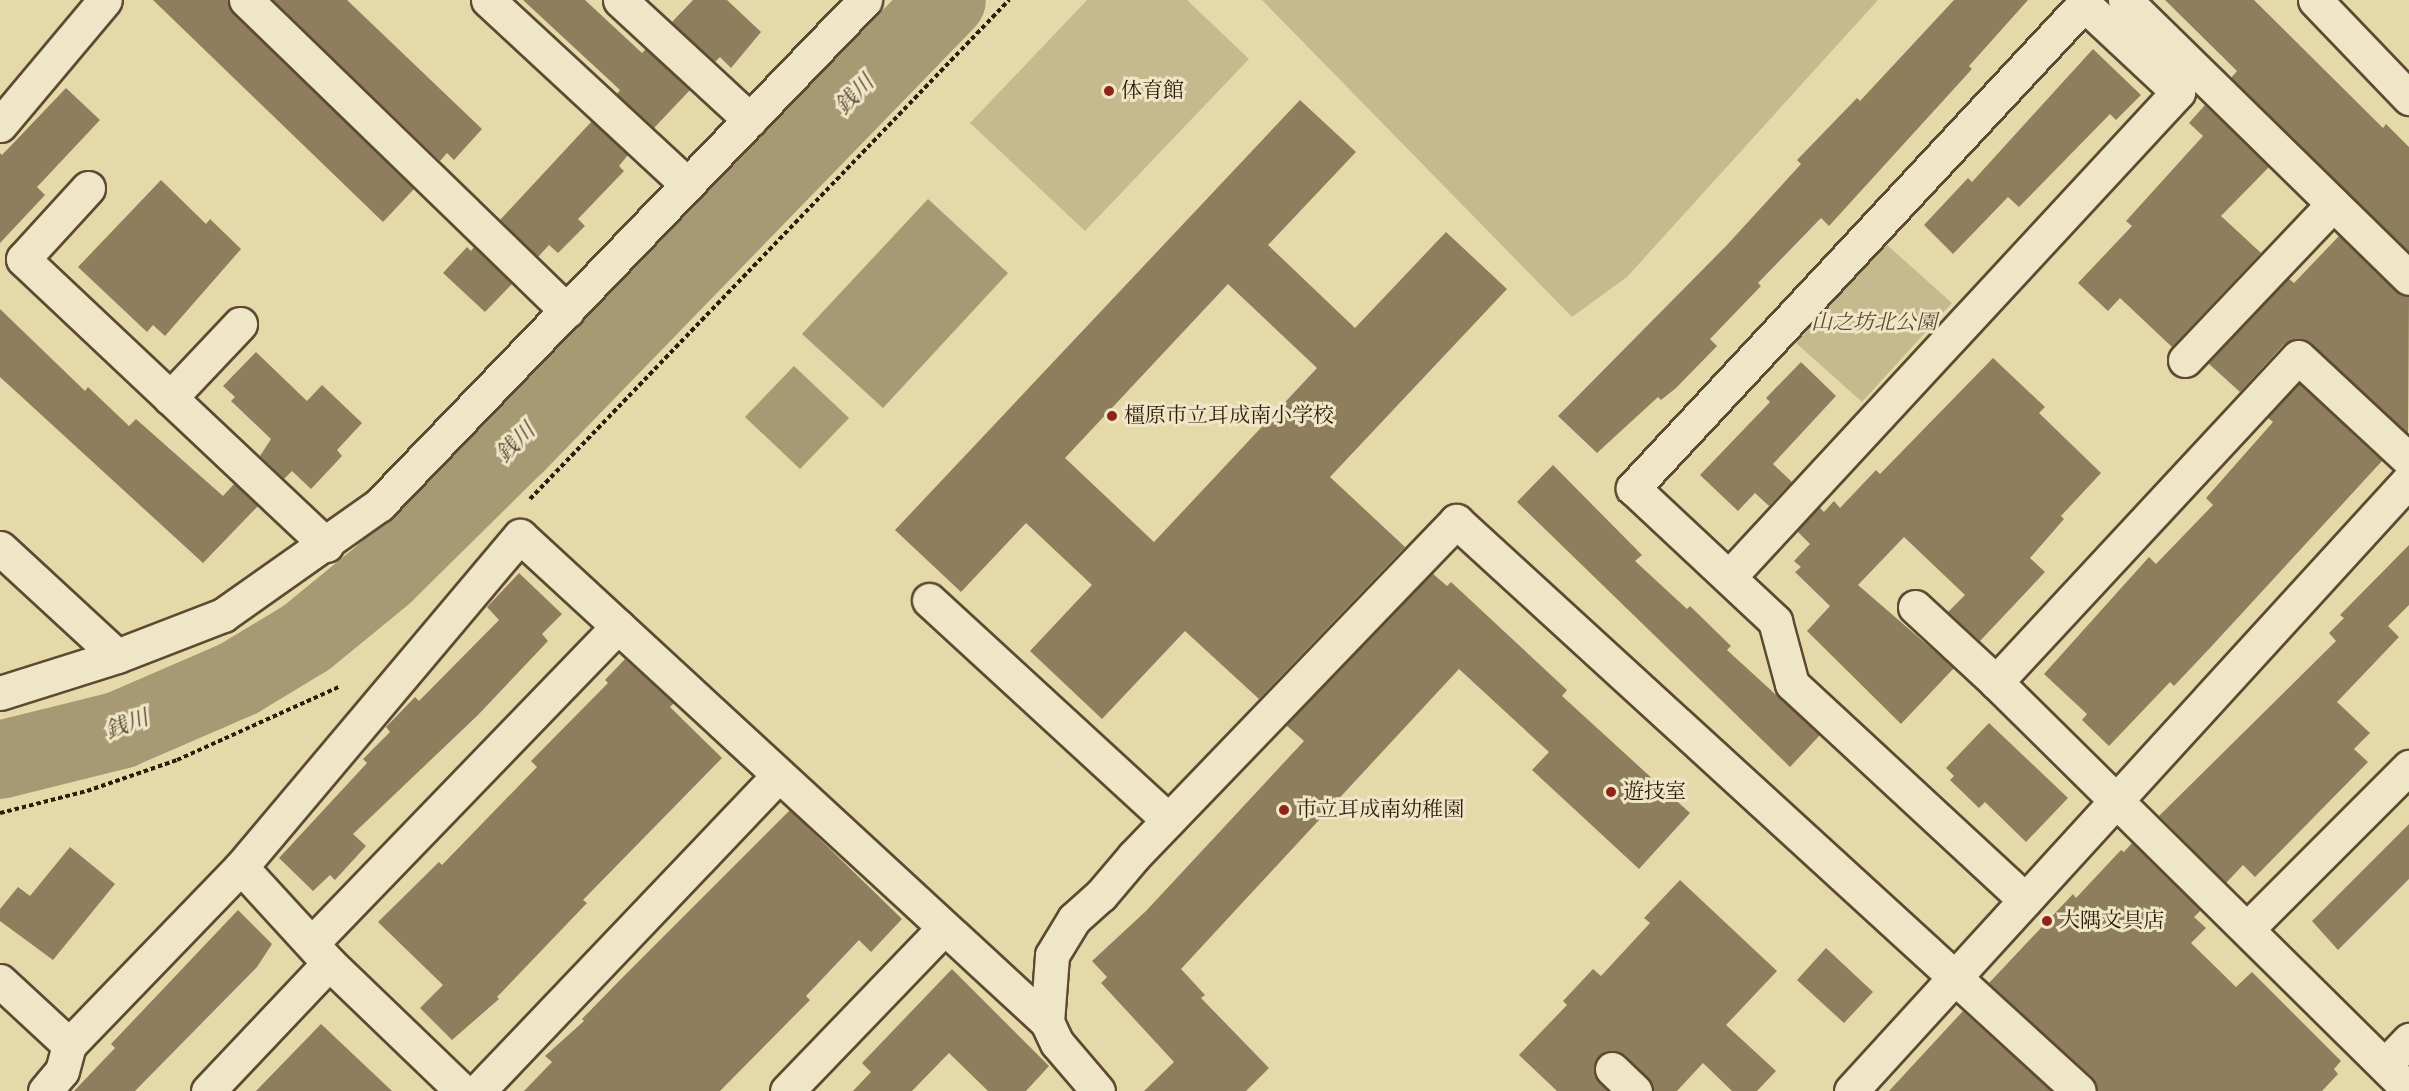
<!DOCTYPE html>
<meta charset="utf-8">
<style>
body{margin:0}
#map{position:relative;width:2409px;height:1091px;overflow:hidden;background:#e6d9a9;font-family:"Libre Bodoni","Noto Serif JP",serif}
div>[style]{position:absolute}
.green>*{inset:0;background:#c7b98e}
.water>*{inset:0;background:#a79973}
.river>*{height:78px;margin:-39px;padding:0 39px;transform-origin:39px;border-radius:39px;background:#a79973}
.building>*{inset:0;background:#8e7e5d}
.path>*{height:4px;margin-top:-2px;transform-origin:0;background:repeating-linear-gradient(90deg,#2e1c0a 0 4.5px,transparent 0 7.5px)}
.roads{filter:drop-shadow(2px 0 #5c4b32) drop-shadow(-2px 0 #5c4b32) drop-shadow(0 2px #5c4b32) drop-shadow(0 -2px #5c4b32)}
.minor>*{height:33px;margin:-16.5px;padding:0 16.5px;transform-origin:16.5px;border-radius:16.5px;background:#efe6c7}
.dots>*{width:16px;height:16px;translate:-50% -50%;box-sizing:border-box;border:3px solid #efe6c7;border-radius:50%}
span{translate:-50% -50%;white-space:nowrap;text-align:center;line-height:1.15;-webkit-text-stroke:6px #efe6c7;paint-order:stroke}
.poi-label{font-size:21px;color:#2e1c0a}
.left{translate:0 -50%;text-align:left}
.park-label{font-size:21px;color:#5c4b32;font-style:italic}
.water-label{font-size:22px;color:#58482f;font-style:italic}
</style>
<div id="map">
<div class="green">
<i style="clip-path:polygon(1087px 0,1187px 0,1249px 59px,1085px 231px,970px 123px)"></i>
<i style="clip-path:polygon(1262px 0,1878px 0,1627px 277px,1572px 317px)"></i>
<i style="clip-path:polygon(1886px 244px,1952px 303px,1862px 402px,1796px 343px)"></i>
</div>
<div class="water">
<i style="clip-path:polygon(928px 199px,1008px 273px,883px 408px,802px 334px)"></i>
<i style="clip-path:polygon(794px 366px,849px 418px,800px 469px,745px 417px)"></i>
</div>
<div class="river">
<i style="left:0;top:760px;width:124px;rotate:-14deg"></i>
<i style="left:120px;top:730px;width:129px;rotate:-23.4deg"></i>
<i style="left:238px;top:679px;width:79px;rotate:-31.1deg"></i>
<i style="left:306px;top:638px;width:99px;rotate:-39.3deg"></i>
<i style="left:383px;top:575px;width:185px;rotate:-44.6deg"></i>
<i style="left:515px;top:445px;width:620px;rotate:-45.85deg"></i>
</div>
<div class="building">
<i style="clip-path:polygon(153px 0,228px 0,233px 13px,414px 189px,383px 222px)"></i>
<i style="clip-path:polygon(273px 0,347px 0,482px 129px,454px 160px,447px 153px,440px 161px)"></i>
<i style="clip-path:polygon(523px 0,585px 0,642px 53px,646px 49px,690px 90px,654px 128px,617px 94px,620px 90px)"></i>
<i style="clip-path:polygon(693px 0,727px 0,761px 32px,731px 68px,720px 57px,715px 62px,672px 22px)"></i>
<i style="clip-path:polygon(1954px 0,2028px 0,1969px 66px,1972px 69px,1829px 226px,1821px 218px,1758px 283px,1761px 286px,1710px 339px,1717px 346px,1676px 388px,1661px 400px,1658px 397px,1597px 453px,1558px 416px,1727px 245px,1801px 164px,1797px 160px,1857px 98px,1860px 101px)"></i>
<i style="clip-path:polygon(2165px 0,2254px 0,2383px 128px,2386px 124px,2409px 147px,2409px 252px,2231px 78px,2237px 71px)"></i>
<i style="clip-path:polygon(2093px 49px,2141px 95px,2116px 120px,2110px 114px,2019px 207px,2008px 197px,1953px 254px,1924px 225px,1968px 178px,1972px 182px)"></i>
<i style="clip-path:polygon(66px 88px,100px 120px,37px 187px,45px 195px,0 243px,0 153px,2px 155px)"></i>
<i style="clip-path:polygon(evenodd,1300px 100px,1356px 152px,1268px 245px,1355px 328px,1446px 232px,1507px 289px,1330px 477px,1405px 547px,1259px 699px,1185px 631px,1102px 719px,1030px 651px,1092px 585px,1026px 523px,961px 592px,895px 530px,1300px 100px,1228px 284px,1317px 368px,1154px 542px,1065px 458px,1228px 284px)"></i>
<i style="clip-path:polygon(2205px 105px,2269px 167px,2221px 216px,2261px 253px,2172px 347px,2120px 298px,2108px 311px,2078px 283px,2132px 226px,2126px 221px,2203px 136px,2189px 123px)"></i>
<i style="clip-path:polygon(592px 121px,628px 155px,619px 166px,624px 171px,578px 219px,585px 226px,558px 253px,549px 245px,538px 257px,500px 220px)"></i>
<i style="clip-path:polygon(161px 180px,206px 224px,210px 219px,241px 249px,165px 336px,153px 325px,147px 332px,78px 267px)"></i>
<i style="clip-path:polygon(2339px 236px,2396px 291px,2409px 296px,2408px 434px,2303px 339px,2284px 344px,2240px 392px,2208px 363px,2288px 278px,2294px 283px)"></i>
<i style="clip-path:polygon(467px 247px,471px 251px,474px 247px,512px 284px,485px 312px,443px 273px)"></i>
<i style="clip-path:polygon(0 309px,85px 391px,88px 387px,129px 426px,136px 419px,223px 496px,234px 484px,258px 506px,203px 563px,0 377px)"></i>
<i style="clip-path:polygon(256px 352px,307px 401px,322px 385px,362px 423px,337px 450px,342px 456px,311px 489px,292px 471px,284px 479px,260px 456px,271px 439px,231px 401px,235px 397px,223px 386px)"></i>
<i style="clip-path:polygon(1993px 358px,2045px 407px,2039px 413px,2101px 473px,2061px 516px,2064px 519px,2030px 558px,2045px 572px,1980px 641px,1948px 612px,1965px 595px,1904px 537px,1858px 585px,1954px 668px,1901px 724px,1807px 631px,1830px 606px,1795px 572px,1801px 567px,1794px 561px,1810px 544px,1797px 531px,1819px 507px,1824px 512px,1834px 501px,1840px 508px,1876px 470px,1880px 474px)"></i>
<i style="clip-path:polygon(1801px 362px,1836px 396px,1773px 464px,1792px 482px,1769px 506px,1755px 493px,1738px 511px,1700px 475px,1770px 402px,1766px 398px)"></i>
<i style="clip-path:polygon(2299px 383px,2382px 461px,2209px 649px,2174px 686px,2170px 682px,2109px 746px,2082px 720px,2087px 714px,2044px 674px,2149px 557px,2156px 564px,2213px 505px,2206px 498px,2273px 422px,2267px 417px)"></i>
<i style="clip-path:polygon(1553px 465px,1642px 555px,1635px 561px,1687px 609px,1690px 606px,1731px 646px,1727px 650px,1820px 735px,1790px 767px,1517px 502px)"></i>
<i style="clip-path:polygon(2409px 545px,2409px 605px,2388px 626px,2399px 637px,2337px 702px,2370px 733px,2354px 749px,2368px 762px,2255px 877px,2243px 865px,2226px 883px,2159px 816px,2336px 641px,2329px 633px,2344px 618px,2340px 615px)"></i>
<i style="clip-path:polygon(519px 573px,562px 614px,542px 634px,548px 641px,478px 715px,353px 834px,366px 846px,335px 880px,330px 875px,313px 891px,279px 858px,367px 763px,363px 759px,390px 732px,386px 727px,415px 697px,419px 701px,499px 620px,487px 607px)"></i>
<i style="clip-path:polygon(1432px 573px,1447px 586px,1451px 582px,1567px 690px,1562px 696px,1690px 813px,1639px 869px,1532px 770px,1549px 752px,1459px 669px,1181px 969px,1205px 995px,1201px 998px,1269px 1068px,1246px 1091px,1144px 1091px,1174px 1062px,1101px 983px,1107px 977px,1092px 961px,1146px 911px,1304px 741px,1286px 725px)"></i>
<i style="clip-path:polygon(625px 659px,674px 703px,670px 707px,722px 758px,583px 900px,587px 903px,497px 997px,499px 999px,452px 1040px,420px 1008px,443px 985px,378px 922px,439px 862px,442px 865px,537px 767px,531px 761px,608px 683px,605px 680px)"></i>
<i style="clip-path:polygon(1989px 723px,2068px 798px,2026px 842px,1985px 802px,1979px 808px,1950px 780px,1954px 776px,1946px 768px)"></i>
<i style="clip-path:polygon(790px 810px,902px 919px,871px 952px,859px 940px,806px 996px,810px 1000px,720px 1091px,524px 1091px,552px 1062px,545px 1056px,584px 1021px,582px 1019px,622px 978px)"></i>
<i style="clip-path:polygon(2409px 824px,2409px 879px,2338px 950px,2312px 921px)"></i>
<i style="clip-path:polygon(2132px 843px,2201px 910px,2194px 917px,2206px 928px,2191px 943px,2236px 987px,2252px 972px,2341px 1061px,2334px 1069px,2338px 1074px,2322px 1091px,2097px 1091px,2092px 1077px,1989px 983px,2073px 894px,2076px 898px,2121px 850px,2124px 852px)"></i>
<i style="clip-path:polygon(70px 847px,115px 884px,53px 960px,0 921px,0 909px,18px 887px,30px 896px)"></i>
<i style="clip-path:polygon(1680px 880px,1777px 971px,1726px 1025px,1776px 1071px,1757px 1091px,1732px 1091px,1703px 1063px,1677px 1091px,1653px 1091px,1648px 1078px,1625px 1055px,1607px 1051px,1594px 1065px,1594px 1075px,1608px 1091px,1557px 1091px,1519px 1055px,1567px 1005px,1563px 1001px,1593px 969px,1601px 976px,1650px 923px,1644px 918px)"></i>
<i style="clip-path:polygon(238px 910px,272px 944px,257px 967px,135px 1091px,74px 1091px,115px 1048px,111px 1044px)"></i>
<i style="clip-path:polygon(1826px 948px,1873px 992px,1844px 1023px,1797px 980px)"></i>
<i style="clip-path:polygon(952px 969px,1049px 1066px,1026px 1091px,988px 1091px,949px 1053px,912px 1091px,853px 1091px,871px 1072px,862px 1063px)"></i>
<i style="clip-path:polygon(1963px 1011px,2051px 1091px,1889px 1091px)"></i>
<i style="clip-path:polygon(321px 1024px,392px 1091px,256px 1091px)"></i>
</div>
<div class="path">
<i style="left:530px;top:499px;width:692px;rotate:-46.17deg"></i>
<i style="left:0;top:813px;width:90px;rotate:-14.2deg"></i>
<i style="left:87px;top:791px;width:95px;rotate:-19deg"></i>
<i style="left:177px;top:760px;width:178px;rotate:-24.3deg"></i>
</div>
<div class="roads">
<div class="minor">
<i style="left:246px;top:0;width:447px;rotate:44.1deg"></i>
<i style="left:488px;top:0;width:272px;rotate:42.8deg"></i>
<i style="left:620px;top:0;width:177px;rotate:42.7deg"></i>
<i style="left:2125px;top:0;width:397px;rotate:44.4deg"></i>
<i style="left:2315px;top:0;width:136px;rotate:46.2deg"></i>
<i style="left:0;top:125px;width:163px;rotate:-50deg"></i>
<i style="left:88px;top:188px;width:96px;rotate:132.5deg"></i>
<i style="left:23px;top:259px;width:417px;rotate:43.3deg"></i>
<i style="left:2185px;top:360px;width:215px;rotate:-46.5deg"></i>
<i style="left:170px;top:398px;width:102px;rotate:-46.6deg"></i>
<i style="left:2409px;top:460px;width:151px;rotate:-137.1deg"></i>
<i style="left:2298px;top:357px;width:444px;rotate:132.9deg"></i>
<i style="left:1996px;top:682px;width:581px;rotate:44.65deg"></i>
<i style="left:0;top:548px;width:159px;rotate:42.7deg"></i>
<i style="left:1729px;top:577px;width:661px;rotate:-47.21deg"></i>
<i style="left:2178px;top:92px;width:129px;rotate:-136.9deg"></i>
<i style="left:2084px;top:4px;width:662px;rotate:132.98deg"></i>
<i style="left:1633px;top:488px;width:195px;rotate:43.1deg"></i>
<i style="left:1775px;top:621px;width:65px;rotate:74.9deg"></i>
<i style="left:1792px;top:684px;width:318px;rotate:42.8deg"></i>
<i style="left:929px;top:600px;width:325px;rotate:42.6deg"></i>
<i style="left:1915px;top:607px;width:110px;rotate:42.8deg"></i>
<i style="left:0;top:693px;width:123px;rotate:-17.5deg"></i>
<i style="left:117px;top:656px;width:114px;rotate:-21.1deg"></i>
<i style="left:223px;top:615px;width:191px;rotate:-35.2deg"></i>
<i style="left:379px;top:505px;width:701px;rotate:-46.1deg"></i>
<i style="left:241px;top:867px;width:130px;rotate:47.5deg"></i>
<i style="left:329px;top:963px;width:185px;rotate:43.9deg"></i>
<i style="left:2248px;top:928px;width:228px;rotate:-45deg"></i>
<i style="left:313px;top:942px;width:439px;rotate:-46deg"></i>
<i style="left:0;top:981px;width:94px;rotate:42.8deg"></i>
<i style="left:1047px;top:1022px;width:67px;rotate:-85.7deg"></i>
<i style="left:1052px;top:955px;width:42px;rotate:-58.6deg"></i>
<i style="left:1074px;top:919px;width:36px;rotate:-42deg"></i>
<i style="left:1101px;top:895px;width:51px;rotate:-49.8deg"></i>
<i style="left:1134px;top:856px;width:465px;rotate:-46.1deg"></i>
<i style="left:1456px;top:521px;width:844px;rotate:42.46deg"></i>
<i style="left:2385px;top:1065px;width:35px;rotate:-46deg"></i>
<i style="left:1612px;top:1069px;width:32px;rotate:44deg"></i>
<i style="left:45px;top:1091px;width:26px;rotate:-50deg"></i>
<i style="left:62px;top:1071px;width:27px;rotate:-75deg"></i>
<i style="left:69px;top:1045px;width:248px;rotate:-46deg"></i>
<i style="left:241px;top:867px;width:433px;rotate:-49.9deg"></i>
<i style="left:520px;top:536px;width:717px;rotate:42.68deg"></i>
<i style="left:1047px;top:1022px;width:23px;rotate:65deg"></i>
<i style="left:1057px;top:1043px;width:63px;rotate:49.5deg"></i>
<i style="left:208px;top:1091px;width:176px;rotate:-46.6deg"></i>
<i style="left:478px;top:1091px;width:435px;rotate:-46.4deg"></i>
<i style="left:787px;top:1091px;width:226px;rotate:-46.1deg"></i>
<i style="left:1851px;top:1091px;width:827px;rotate:-47.6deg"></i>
</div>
</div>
<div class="dots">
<i style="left:1109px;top:91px;background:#8f2418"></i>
<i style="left:1112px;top:416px;background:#8f2418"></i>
<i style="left:1611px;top:792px;background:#8f2418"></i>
<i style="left:1284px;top:810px;background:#8f2418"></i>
<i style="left:2047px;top:921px;background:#8f2418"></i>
</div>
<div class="poi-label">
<span class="left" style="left:1121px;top:91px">体育館</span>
<span class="left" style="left:1124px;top:416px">橿原市立耳成南小学校</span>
<span class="left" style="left:1623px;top:792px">遊技室</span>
<span class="left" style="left:1296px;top:810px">市立耳成南幼稚園</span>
<span class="left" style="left:2059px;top:921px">大隅文具店</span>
</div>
<div class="park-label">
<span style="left:1874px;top:323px">山之坊北公園</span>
</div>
<div class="water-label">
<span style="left:855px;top:95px;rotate:-46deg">銭川</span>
<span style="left:516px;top:443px;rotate:-45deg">銭川</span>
<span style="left:127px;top:725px;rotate:-20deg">銭川</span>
</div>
</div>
